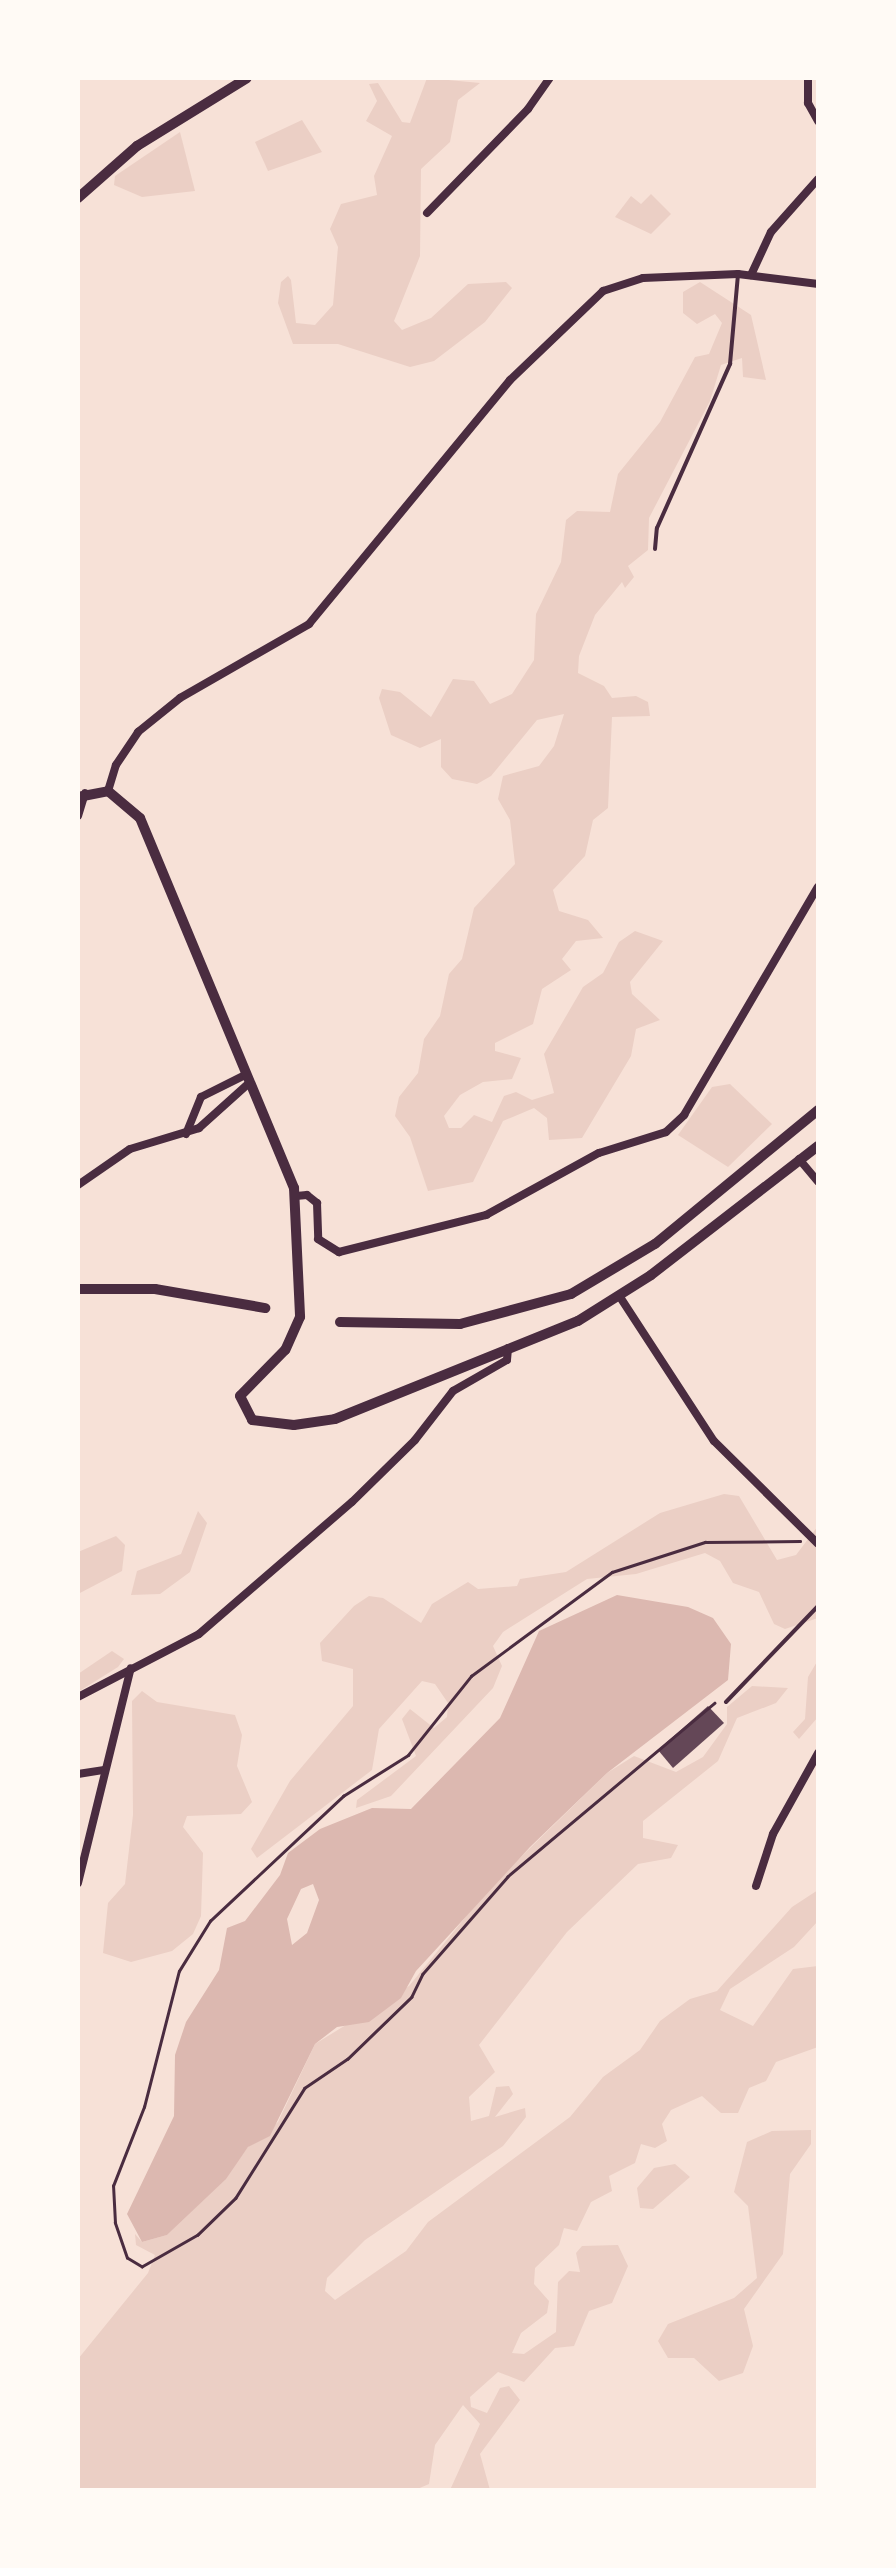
<!DOCTYPE html>
<style>
body{margin:0}
#map{position:relative;width:896px;height:2568px;overflow:hidden;background:#f7e1d7;font-family:"DejaVu Sans",sans-serif}
div>[style]{position:absolute}
.green>*{inset:0;background:#ebcfc5}
.water>*{inset:0;background:#dcb8b0}
.building>*{inset:0;background:#644757}
.path>*{height:2.5px;margin:-1.25px;padding:0 1.25px;transform-origin:1.25px;border-radius:1.25px;background:#4a2c40}
.service>*{height:4px;margin:-2px;padding:0 2px;transform-origin:2px;border-radius:2px;background:#4a2c40}
.minor>*{height:8px;margin:-4px;padding:0 4px;transform-origin:4px;border-radius:4px;background:#4a2c40}
.tertiary>*{height:10px;margin:-5px;padding:0 5px;transform-origin:5px;border-radius:5px;background:#4a2c40}
span{translate:-50% -50%;white-space:nowrap;text-align:center;line-height:1.15;-webkit-text-stroke:9px #fffaf5;paint-order:stroke}
.frame{position:absolute;inset:0;border:80px solid #fffaf5;pointer-events:none}
</style>
<div id="map">
<div class="green">
<i style="clip-path:polygon(427px 78px,480px 83px,458px 100px,450px 142px,421px 169px,420px 256px,394px 321px,402px 330px,431px 318px,468px 284px,506px 282px,512px 288px,485px 322px,434px 361px,410px 367px,338px 344px,293px 344px,278px 303px,281px 282px,288px 276px,291px 280px,296px 323px,315px 325px,333px 305px,338px 247px,330px 229px,341px 204px,377px 195px,374px 176px,392px 136px,366px 121px,377px 101px,369px 84px,378px 83px,402px 122px,410px 123px)"></i>
<i style="clip-path:polygon(302px 120px,322px 152px,268px 171px,255px 142px)"></i>
<i style="clip-path:polygon(180px 132px,195px 191px,142px 197px,114px 185px,115px 176px)"></i>
<i style="clip-path:polygon(651px 194px,671px 214px,651px 234px,615px 217px,631px 196px,641px 204px)"></i>
<i style="clip-path:polygon(700px 282px,751px 315px,766px 380px,743px 377px,742px 358px,721px 365px,710px 401px,649px 518px,648px 550px,628px 566px,634px 577px,625px 588px,622px 582px,595px 615px,579px 656px,578px 673px,604px 686px,612px 698px,636px 696px,648px 702px,650px 716px,612px 717px,608px 808px,593px 820px,585px 856px,553px 890px,559px 911px,588px 920px,603px 938px,576px 941px,562px 959px,571px 970px,542px 989px,533px 1024px,495px 1043px,495px 1051px,521px 1058px,512px 1079px,483px 1082px,460px 1095px,444px 1116px,449px 1128px,461px 1128px,474px 1115px,492px 1122px,504px 1096px,516px 1092px,532px 1100px,554px 1093px,544px 1054px,583px 987px,603px 973px,619px 942px,635px 931px,663px 941px,630px 982px,632px 994px,660px 1020px,636px 1029px,631px 1056px,582px 1138px,549px 1140px,547px 1118px,534px 1108px,503px 1121px,473px 1182px,428px 1191px,410px 1137px,395px 1116px,399px 1097px,418px 1073px,424px 1039px,440px 1016px,449px 974px,462px 959px,474px 908px,515px 864px,510px 820px,498px 799px,503px 776px,539px 766px,554px 746px,564px 714px,537px 720px,491px 776px,477px 784px,452px 779px,441px 767px,441px 739px,420px 748px,391px 735px,379px 698px,382px 689px,400px 692px,431px 717px,453px 679px,474px 681px,490px 704px,512px 694px,534px 660px,536px 614px,561px 562px,566px 520px,577px 511px,610px 512px,618px 474px,660px 422px,695px 357px,709px 354px,722px 323px,715px 314px,697px 324px,683px 313px,683px 292px)"></i>
<i style="clip-path:polygon(730px 1084px,772px 1124px,728px 1167px,678px 1135px,712px 1087px)"></i>
<i style="clip-path:polygon(724px 1494px,739px 1496px,777px 1560px,796px 1555px,818px 1526px,818px 1618px,785px 1629px,774px 1624px,759px 1592px,733px 1583px,720px 1561px,705px 1553px,636px 1574px,587px 1579px,503px 1632px,493px 1646px,502px 1666px,493px 1688px,391px 1796px,356px 1808px,357px 1800px,416px 1756px,402px 1719px,410px 1709px,434px 1728px,447px 1717px,448px 1703px,435px 1684px,422px 1681px,379px 1729px,372px 1770px,257px 1858px,251px 1849px,290px 1781px,353px 1706px,353px 1669px,322px 1661px,320px 1643px,354px 1606px,369px 1596px,383px 1598px,421px 1623px,432px 1604px,468px 1582px,478px 1589px,517px 1586px,520px 1579px,566px 1572px,660px 1513px)"></i>
<i style="clip-path:polygon(198px 1511px,207px 1523px,190px 1572px,160px 1594px,131px 1595px,137px 1571px,181px 1554px)"></i>
<i style="clip-path:polygon(116px 1536px,125px 1545px,122px 1571px,78px 1594px,78px 1552px)"></i>
<i style="clip-path:polygon(112px 1651px,124px 1659px,118px 1667px,78px 1692px,78px 1674px)"></i>
<i style="clip-path:polygon(818px 1660px,818px 1717px,799px 1739px,793px 1732px,805px 1719px,808px 1677px)"></i>
<i style="clip-path:polygon(752px 1686px,788px 1688px,776px 1703px,737px 1718px,718px 1761px,643px 1821px,643px 1838px,678px 1845px,671px 1858px,638px 1864px,567px 1932px,479px 2045px,495px 2072px,469px 2097px,471px 2121px,489px 2116px,496px 2087px,509px 2086px,513px 2094px,495px 2117px,525px 2108px,526px 2117px,503px 2146px,365px 2240px,327px 2278px,325px 2291px,335px 2300px,406px 2251px,428px 2222px,570px 2117px,603px 2077px,640px 2050px,660px 2021px,690px 1999px,717px 1991px,792px 1907px,818px 1890px,818px 1921px,794px 1947px,730px 1989px,720px 2010px,753px 2026px,793px 1969px,818px 1966px,818px 2047px,776px 2062px,766px 2081px,749px 2088px,738px 2113px,721px 2113px,702px 2096px,671px 2110px,662px 2124px,667px 2141px,655px 2148px,641px 2144px,635px 2163px,609px 2176px,612px 2191px,591px 2202px,577px 2231px,564px 2228px,559px 2245px,535px 2268px,534px 2284px,549px 2301px,547px 2313px,521px 2333px,512px 2353px,524px 2354px,556px 2332px,558px 2282px,569px 2271px,580px 2272px,576px 2253px,582px 2246px,618px 2245px,628px 2266px,612px 2303px,589px 2311px,574px 2346px,555px 2348px,524px 2382px,498px 2372px,470px 2397px,471px 2407px,487px 2413px,500px 2388px,509px 2386px,520px 2400px,480px 2454px,490px 2490px,450px 2490px,480px 2424px,463px 2405px,435px 2445px,429px 2484px,415px 2490px,78px 2490px,78px 2359px,148px 2273px,155px 2255px,136px 2245px,135px 2234px,142px 2242px,167px 2235px,220px 2184px,248px 2147px,278px 2122px,315px 2044px,409px 1986px,491px 1886px,607px 1773px,634px 1756px,676px 1772px,703px 1757px,727px 1724px,727px 1707px)"></i>
<i style="clip-path:polygon(142px 1691px,157px 1702px,235px 1715px,242px 1735px,237px 1766px,252px 1802px,241px 1814px,187px 1816px,183px 1827px,203px 1853px,201px 1916px,193px 1934px,172px 1951px,131px 1962px,103px 1953px,108px 1903px,125px 1884px,133px 1815px,132px 1701px)"></i>
<i style="clip-path:polygon(811px 2130px,811px 2144px,790px 2174px,783px 2254px,744px 2309px,753px 2346px,743px 2373px,719px 2381px,694px 2358px,668px 2358px,658px 2341px,668px 2324px,734px 2298px,757px 2278px,748px 2206px,734px 2192px,747px 2142px,772px 2131px)"></i>
<i style="clip-path:polygon(675px 2164px,690px 2177px,653px 2209px,640px 2208px,637px 2188px,654px 2168px)"></i>
</div>
<div class="water">
<i style="clip-path:polygon(evenodd,617px 1595px,688px 1607px,713px 1618px,731px 1644px,728px 1680px,607px 1773px,530px 1847px,416px 1971px,401px 1998px,369px 2022px,337px 2027px,315px 2044px,270px 2136px,248px 2147px,226px 2179px,167px 2235px,142px 2242px,127px 2214px,174px 2116px,175px 2055px,186px 2022px,219px 1970px,227px 1928px,245px 1921px,280px 1875px,288px 1853px,320px 1829px,372px 1808px,411px 1809px,500px 1718px,539px 1631px,617px 1595px,313px 1884px,319px 1900px,307px 1933px,292px 1945px,287px 1919px,301px 1889px,313px 1884px)"></i>
</div>
<div class="building">
<i style="clip-path:polygon(708px 1706px,724px 1723px,673px 1768px,658px 1750px)"></i>
</div>
<div class="path">
<i style="left:715px;top:1703px;width:270px;rotate:140deg"></i>
<i style="left:508px;top:1877px;width:129px;rotate:131.2deg"></i>
<i style="left:423px;top:1974px;width:25px;rotate:116deg"></i>
<i style="left:412px;top:1997px;width:89px;rotate:135.9deg"></i>
<i style="left:348px;top:2059px;width:52px;rotate:146deg"></i>
<i style="left:305px;top:2088px;width:130px;rotate:122.1deg"></i>
<i style="left:236px;top:2198px;width:53px;rotate:135.8deg"></i>
<i style="left:198px;top:2235px;width:64px;rotate:150.3deg"></i>
<i style="left:142px;top:2267px;width:17px;rotate:-149deg"></i>
<i style="left:127px;top:2258px;width:37px;rotate:-109deg"></i>
<i style="left:115px;top:2223px;width:37px;rotate:-93deg"></i>
<i style="left:113px;top:2186px;width:85px;rotate:-68.6deg"></i>
<i style="left:144px;top:2107px;width:140px;rotate:-75.6deg"></i>
<i style="left:179px;top:1971px;width:59px;rotate:-58.2deg"></i>
<i style="left:210px;top:1921px;width:183px;rotate:-43.2deg"></i>
<i style="left:343px;top:1796px;width:77px;rotate:-32.2deg"></i>
<i style="left:408px;top:1755px;width:101px;rotate:-51.4deg"></i>
<i style="left:471px;top:1676px;width:175px;rotate:-36.4deg"></i>
<i style="left:612px;top:1572px;width:98px;rotate:-17.9deg"></i>
<i style="left:705px;top:1542px;width:95px;rotate:-0.6deg"></i>
</div>
<div class="service">
<i style="left:655px;top:549px;width:21px;rotate:-85deg"></i>
<i style="left:657px;top:528px;width:180px;rotate:-66deg"></i>
<i style="left:730px;top:364px;width:90px;rotate:-84.9deg"></i>
<i style="left:726px;top:1702px;width:133px;rotate:-46.2deg"></i>
</div>
<div class="minor">
<i style="left:808px;top:78px;width:25px;rotate:90deg"></i>
<i style="left:808px;top:103px;width:21px;rotate:61deg"></i>
<i style="left:427px;top:213px;width:145px;rotate:-45.8deg"></i>
<i style="left:528px;top:109px;width:38px;rotate:-55deg"></i>
<i style="left:751px;top:275px;width:47px;rotate:-65.1deg"></i>
<i style="left:771px;top:232px;width:71px;rotate:-48.4deg"></i>
<i style="left:108px;top:791px;width:27px;rotate:-73deg"></i>
<i style="left:116px;top:765px;width:40px;rotate:-56deg"></i>
<i style="left:138px;top:732px;width:54px;rotate:-39deg"></i>
<i style="left:180px;top:698px;width:149px;rotate:-29.8deg"></i>
<i style="left:309px;top:624px;width:316px;rotate:-50.5deg"></i>
<i style="left:510px;top:380px;width:129px;rotate:-43.7deg"></i>
<i style="left:603px;top:291px;width:42px;rotate:-18deg"></i>
<i style="left:643px;top:278px;width:95px;rotate:-2.4deg"></i>
<i style="left:738px;top:274px;width:81px;rotate:7.1deg"></i>
<i style="left:78px;top:816px;width:24px;rotate:-73deg"></i>
<i style="left:186px;top:1134px;width:40px;rotate:-68deg"></i>
<i style="left:201px;top:1097px;width:49px;rotate:-26.6deg"></i>
<i style="left:799px;top:1159px;width:30px;rotate:50deg"></i>
<i style="left:78px;top:1185px;width:63px;rotate:-34.7deg"></i>
<i style="left:130px;top:1149px;width:72px;rotate:-16.9deg"></i>
<i style="left:199px;top:1128px;width:67px;rotate:-42deg"></i>
<i style="left:296px;top:1196px;width:11px;rotate:-5deg"></i>
<i style="left:307px;top:1195px;width:13px;rotate:39deg"></i>
<i style="left:317px;top:1203px;width:36px;rotate:88deg"></i>
<i style="left:318px;top:1239px;width:25px;rotate:32deg"></i>
<i style="left:339px;top:1252px;width:152px;rotate:-14.1deg"></i>
<i style="left:486px;top:1215px;width:129px;rotate:-28.8deg"></i>
<i style="left:599px;top:1153px;width:70px;rotate:-17.4deg"></i>
<i style="left:666px;top:1132px;width:25px;rotate:-43deg"></i>
<i style="left:684px;top:1115px;width:264px;rotate:-59.6deg"></i>
<i style="left:620px;top:1297px;width:172px;rotate:56.9deg"></i>
<i style="left:714px;top:1441px;width:146px;rotate:44.7deg"></i>
<i style="left:78px;top:1697px;width:136px;rotate:-27.5deg"></i>
<i style="left:199px;top:1634px;width:202px;rotate:-40.8deg"></i>
<i style="left:352px;top:1502px;width:88px;rotate:-44.5deg"></i>
<i style="left:415px;top:1440px;width:62px;rotate:-52.2deg"></i>
<i style="left:453px;top:1391px;width:62px;rotate:-29.9deg"></i>
<i style="left:507px;top:1360px;width:12px;rotate:-85deg"></i>
<i style="left:78px;top:1774px;width:25px;rotate:-9deg"></i>
<i style="left:78px;top:1883px;width:221px;rotate:-76.2deg"></i>
<i style="left:756px;top:1886px;width:55px;rotate:-71.9deg"></i>
<i style="left:773px;top:1834px;width:93px;rotate:-60.9deg"></i>
</div>
<div class="tertiary">
<i style="left:78px;top:198px;width:79px;rotate:-41.4deg"></i>
<i style="left:137px;top:146px;width:129px;rotate:-31.7deg"></i>
<i style="left:78px;top:797px;width:31px;rotate:-11deg"></i>
<i style="left:108px;top:791px;width:42px;rotate:40.2deg"></i>
<i style="left:140px;top:818px;width:401px;rotate:67.4deg"></i>
<i style="left:294px;top:1188px;width:129px;rotate:87.3deg"></i>
<i style="left:300px;top:1317px;width:36px;rotate:114deg"></i>
<i style="left:285px;top:1350px;width:64px;rotate:134.4deg"></i>
<i style="left:240px;top:1396px;width:27px;rotate:63deg"></i>
<i style="left:252px;top:1420px;width:42px;rotate:6.8deg"></i>
<i style="left:294px;top:1425px;width:41px;rotate:-8.3deg"></i>
<i style="left:335px;top:1419px;width:262px;rotate:-22deg"></i>
<i style="left:578px;top:1321px;width:86px;rotate:-32.2deg"></i>
<i style="left:651px;top:1275px;width:211px;rotate:-37.7deg"></i>
<i style="left:78px;top:1289px;width:77px"></i>
<i style="left:155px;top:1289px;width:112px;rotate:9.8deg"></i>
<i style="left:340px;top:1322px;width:120px;rotate:1deg"></i>
<i style="left:460px;top:1324px;width:115px;rotate:-15.1deg"></i>
<i style="left:571px;top:1294px;width:98px;rotate:-30.8deg"></i>
<i style="left:655px;top:1244px;width:211px;rotate:-39.4deg"></i>
</div>
<div class="frame"></div>
</div>
